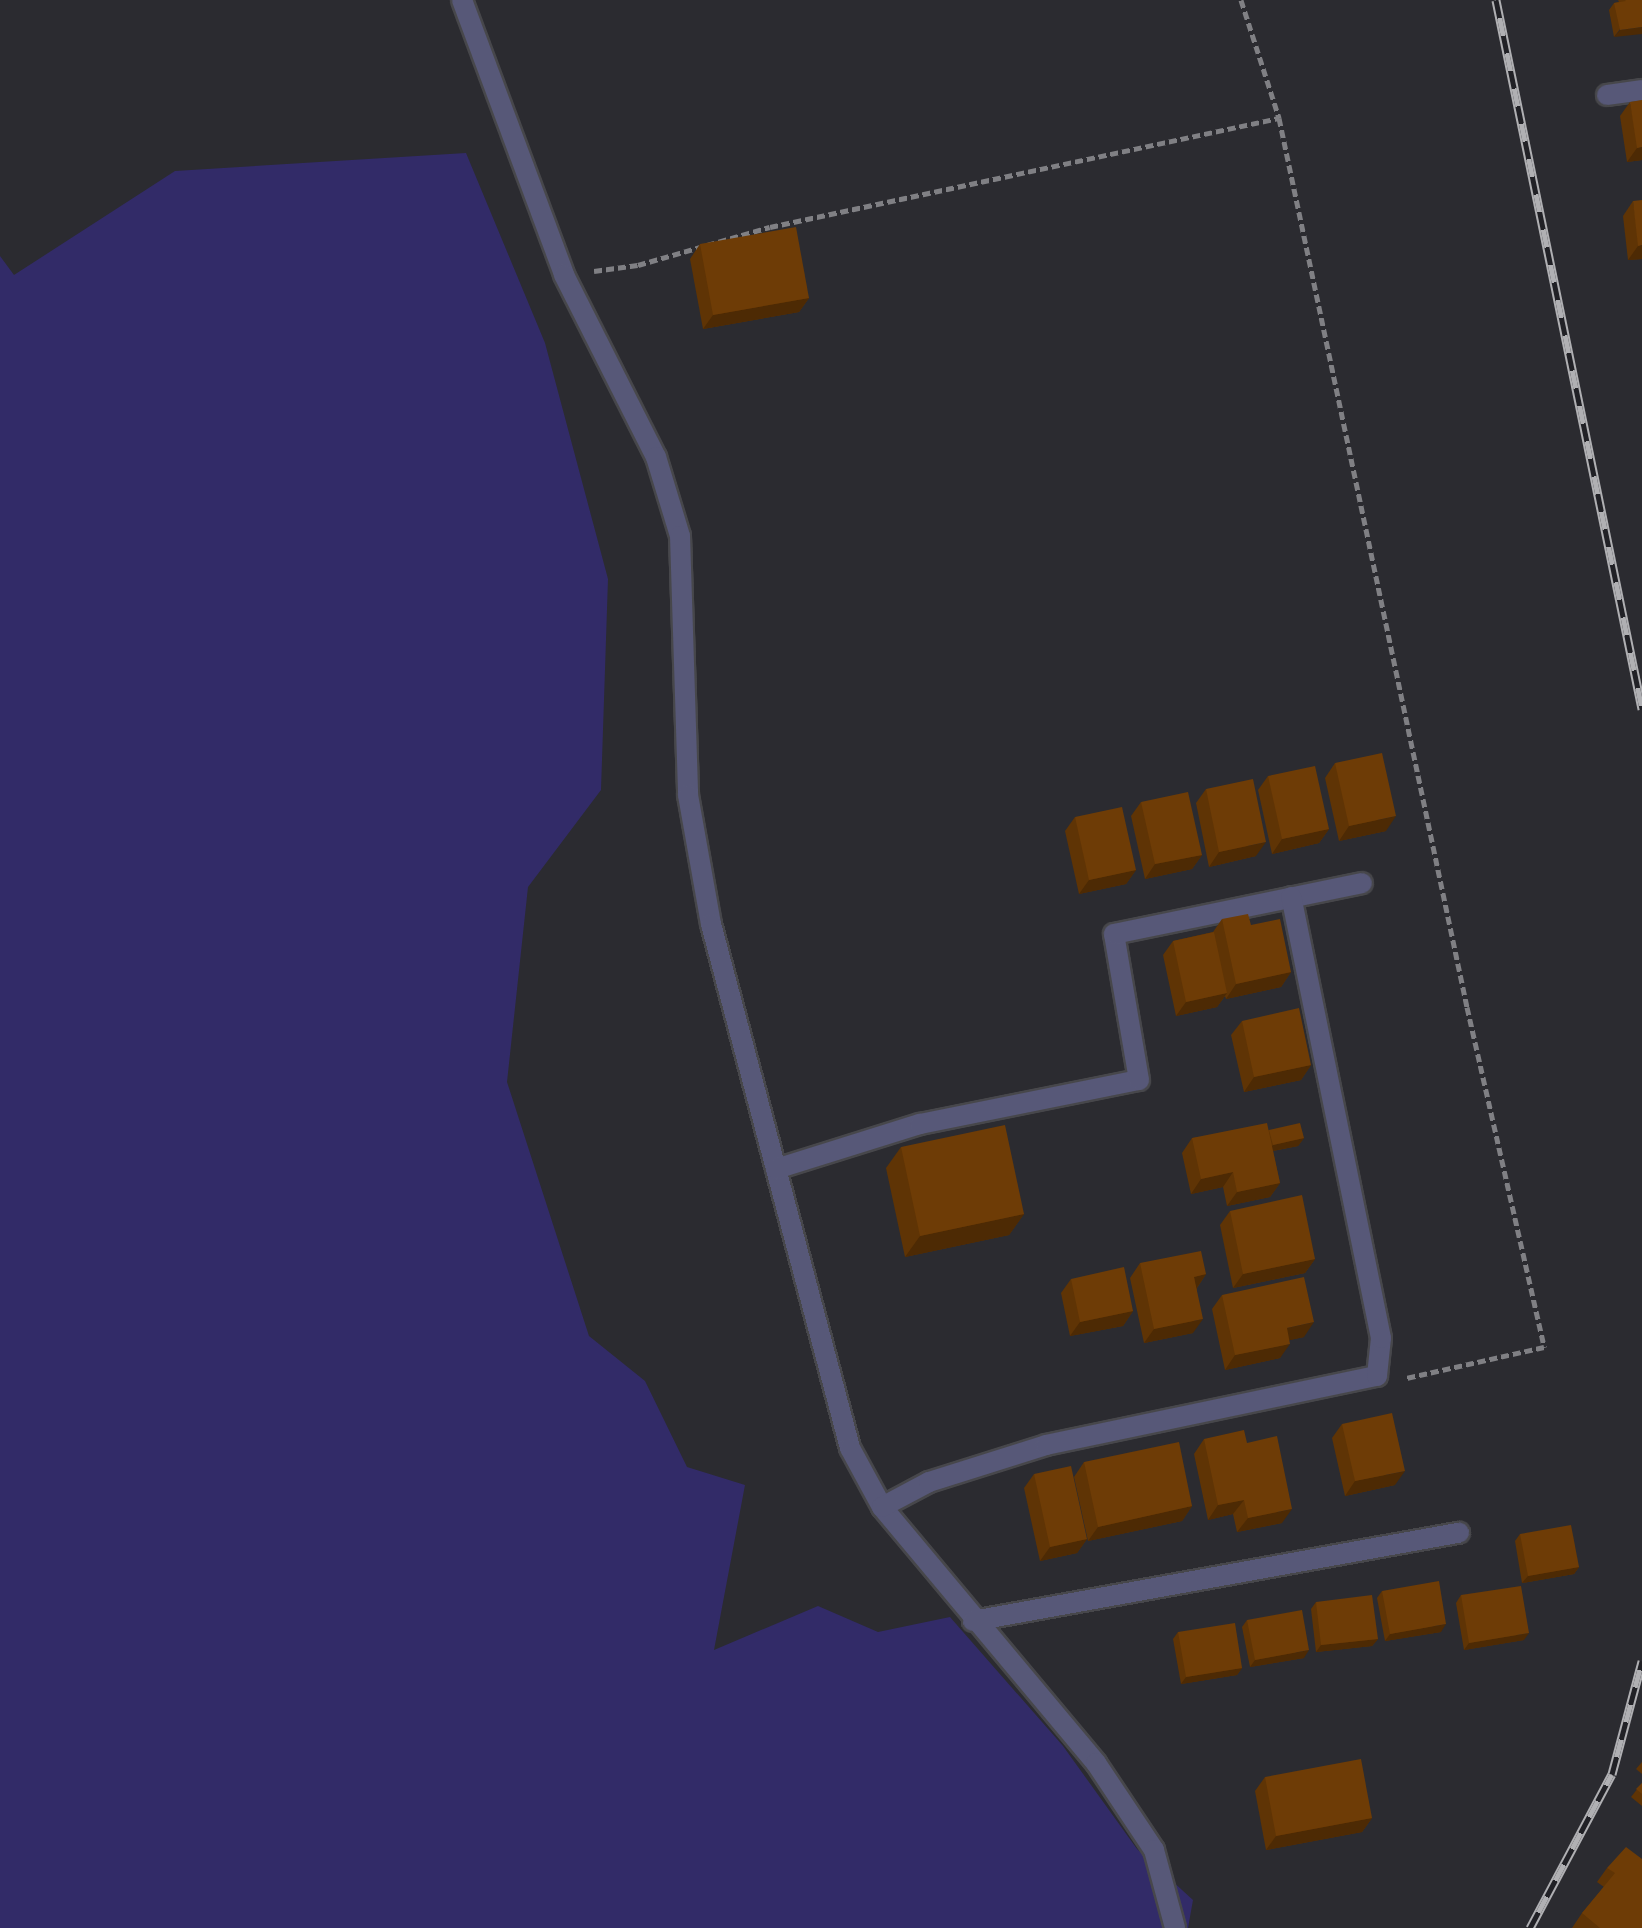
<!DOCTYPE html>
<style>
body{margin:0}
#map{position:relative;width:1642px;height:1928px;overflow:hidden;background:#2b2b30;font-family:"Roboto Condensed",sans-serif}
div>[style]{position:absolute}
.green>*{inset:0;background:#322b68}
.path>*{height:5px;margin-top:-2.5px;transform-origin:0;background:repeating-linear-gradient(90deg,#808084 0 8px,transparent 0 12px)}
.roads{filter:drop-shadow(2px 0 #47474b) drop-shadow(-2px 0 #47474b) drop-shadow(0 2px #47474b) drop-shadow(0 -2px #47474b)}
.street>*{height:20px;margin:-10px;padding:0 10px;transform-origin:10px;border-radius:10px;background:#575878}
.rail>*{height:9px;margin-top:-4.5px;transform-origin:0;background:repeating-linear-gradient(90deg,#212126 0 18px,#b0b0b3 0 36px);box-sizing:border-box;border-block:2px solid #b0b0b3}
.wall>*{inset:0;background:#5f3405}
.shaded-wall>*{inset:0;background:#4d2a04}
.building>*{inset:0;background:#6e3c06}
span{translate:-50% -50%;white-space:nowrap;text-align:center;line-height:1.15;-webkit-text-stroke:8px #212126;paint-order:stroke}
</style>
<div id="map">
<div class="green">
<i style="clip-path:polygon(466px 153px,545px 343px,608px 579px,601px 790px,528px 887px,507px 1082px,589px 1336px,645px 1381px,687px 1467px,745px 1485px,714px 1650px,818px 1606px,878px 1632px,950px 1617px,1063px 1746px,1137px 1849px,1193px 1900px,1188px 1928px,0 1928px,0 256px,14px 275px,175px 171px)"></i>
</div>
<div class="path">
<i style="left:1241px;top:0;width:124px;rotate:72.1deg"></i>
<i style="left:1279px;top:118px;width:909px;rotate:78.06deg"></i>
<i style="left:1467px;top:1007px;width:349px;rotate:77.2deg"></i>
<i style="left:1544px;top:1347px;width:141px;rotate:167.3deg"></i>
<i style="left:594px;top:271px;width:44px;rotate:-7.8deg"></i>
<i style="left:638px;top:265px;width:137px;rotate:-16.1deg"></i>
<i style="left:770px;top:227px;width:521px;rotate:-12.09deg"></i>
</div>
<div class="roads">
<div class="street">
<i style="left:462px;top:0;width:293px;rotate:69.6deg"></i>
<i style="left:564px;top:275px;width:204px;rotate:63.2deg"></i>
<i style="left:656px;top:457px;width:83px;rotate:73.1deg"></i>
<i style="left:680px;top:536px;width:259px;rotate:88.2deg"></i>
<i style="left:688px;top:795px;width:131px;rotate:79.9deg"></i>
<i style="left:711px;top:924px;width:542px;rotate:75.14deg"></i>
<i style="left:850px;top:1448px;width:67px;rotate:61.5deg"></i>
<i style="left:882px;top:1507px;width:334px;rotate:50.1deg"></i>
<i style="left:1096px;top:1763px;width:105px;rotate:56.3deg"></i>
<i style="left:1154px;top:1850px;width:81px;rotate:74.9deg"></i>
<i style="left:1607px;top:95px;width:35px;rotate:-8deg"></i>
<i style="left:776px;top:1169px;width:151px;rotate:-17.4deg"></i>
<i style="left:920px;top:1124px;width:223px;rotate:-11.4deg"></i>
<i style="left:1139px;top:1080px;width:148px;rotate:-99.7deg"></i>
<i style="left:1114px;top:934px;width:253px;rotate:-11.6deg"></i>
<i style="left:882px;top:1507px;width:53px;rotate:-28deg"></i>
<i style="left:929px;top:1482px;width:123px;rotate:-17.5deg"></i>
<i style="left:1046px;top:1445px;width:338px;rotate:-11.8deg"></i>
<i style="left:1377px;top:1376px;width:38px;rotate:-84deg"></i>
<i style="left:1381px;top:1338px;width:450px;rotate:-101.5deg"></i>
<i style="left:973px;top:1621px;width:494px;rotate:-10.3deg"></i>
</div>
</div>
<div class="rail">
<i style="left:1496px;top:0;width:724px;rotate:78.36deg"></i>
<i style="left:1530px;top:1928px;width:174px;rotate:-62deg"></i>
<i style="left:1612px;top:1774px;width:117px;rotate:-75.1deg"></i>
</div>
<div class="wall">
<i style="clip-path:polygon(1618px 0,1642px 0,1614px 37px,1609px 10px,1614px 3px,1619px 2px)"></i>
<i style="clip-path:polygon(1630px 102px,1642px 160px,1627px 162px,1620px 116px)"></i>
<i style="clip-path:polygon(1633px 201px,1642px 259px,1628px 260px,1623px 216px)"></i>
<i style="clip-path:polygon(700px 244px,809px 298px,799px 312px,703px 329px,690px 259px)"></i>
<i style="clip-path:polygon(1335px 763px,1386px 831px,1339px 841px,1325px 778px)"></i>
<i style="clip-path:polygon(1268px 776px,1329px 829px,1319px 843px,1272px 854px,1258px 790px)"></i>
<i style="clip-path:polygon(1206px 789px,1256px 856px,1209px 867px,1196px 803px)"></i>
<i style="clip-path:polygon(1141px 802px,1202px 855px,1192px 869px,1145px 879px,1131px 816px)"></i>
<i style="clip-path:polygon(1075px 817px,1136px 870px,1126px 884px,1079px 894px,1065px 831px)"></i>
<i style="clip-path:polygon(1222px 919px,1251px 925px,1291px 972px,1281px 987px,1226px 999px,1225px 996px,1217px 1007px,1176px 1016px,1163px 955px,1173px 941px,1213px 932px)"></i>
<i style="clip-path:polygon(1242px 1021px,1311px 1065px,1301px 1080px,1244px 1092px,1231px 1035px)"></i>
<i style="clip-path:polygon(1268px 1130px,1304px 1138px,1298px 1146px,1273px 1151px,1280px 1183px,1270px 1197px,1227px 1206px,1223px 1187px,1191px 1194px,1182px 1153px,1192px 1138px)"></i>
<i style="clip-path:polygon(901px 1147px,1024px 1214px,1009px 1235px,905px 1257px,886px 1168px)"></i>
<i style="clip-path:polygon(1230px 1211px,1315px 1259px,1305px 1273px,1233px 1288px,1220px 1225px)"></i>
<i style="clip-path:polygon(1140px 1263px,1206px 1274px,1197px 1288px,1193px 1333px,1144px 1343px,1130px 1278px)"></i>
<i style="clip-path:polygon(1071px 1279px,1133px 1311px,1123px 1326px,1070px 1336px,1061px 1293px)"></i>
<i style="clip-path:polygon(1222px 1295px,1304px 1337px,1289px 1340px,1280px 1358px,1225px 1370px,1212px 1309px)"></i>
<i style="clip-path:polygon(1342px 1424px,1395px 1485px,1345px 1496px,1332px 1438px)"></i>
<i style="clip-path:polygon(1204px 1439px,1247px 1443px,1282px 1523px,1237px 1532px,1233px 1514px,1208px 1520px,1194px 1454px)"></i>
<i style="clip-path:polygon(1084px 1462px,1192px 1506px,1182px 1521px,1088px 1541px,1074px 1477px)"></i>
<i style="clip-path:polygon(1034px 1474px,1087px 1539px,1077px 1553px,1040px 1561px,1024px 1488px)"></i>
<i style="clip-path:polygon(1520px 1534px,1579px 1567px,1574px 1574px,1522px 1583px,1515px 1541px)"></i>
<i style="clip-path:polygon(1382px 1591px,1441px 1632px,1385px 1641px,1377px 1598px)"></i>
<i style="clip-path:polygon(1461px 1595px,1524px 1640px,1464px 1650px,1456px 1603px)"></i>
<i style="clip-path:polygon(1316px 1602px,1378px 1639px,1372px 1646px,1316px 1652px,1311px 1609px)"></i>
<i style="clip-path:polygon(1247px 1620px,1304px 1658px,1250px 1667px,1242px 1627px)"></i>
<i style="clip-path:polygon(1178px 1632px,1242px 1668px,1237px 1675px,1181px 1684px,1173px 1639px)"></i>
<i style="clip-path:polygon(1642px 1762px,1642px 1774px,1636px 1769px)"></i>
<i style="clip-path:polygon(1265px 1777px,1372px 1818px,1362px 1832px,1266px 1850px,1255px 1791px)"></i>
<i style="clip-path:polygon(1642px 1783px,1642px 1806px,1631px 1797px)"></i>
<i style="clip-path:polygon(1642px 1859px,1642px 1928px,1572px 1928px,1582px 1913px,1604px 1887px,1597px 1882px,1607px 1868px)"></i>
</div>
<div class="shaded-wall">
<i style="clip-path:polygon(1642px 27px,1642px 34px,1614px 37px,1620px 30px)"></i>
<i style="clip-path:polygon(1642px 147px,1642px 160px,1627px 162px,1637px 148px)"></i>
<i style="clip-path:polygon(1642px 245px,1642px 259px,1628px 260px,1638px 246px)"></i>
<i style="clip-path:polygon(809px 298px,799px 312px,703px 329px,713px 315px)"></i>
<i style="clip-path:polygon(1396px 816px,1386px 831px,1339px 841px,1349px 826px)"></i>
<i style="clip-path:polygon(1329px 829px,1319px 843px,1272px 854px,1282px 839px)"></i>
<i style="clip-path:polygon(1266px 842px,1256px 856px,1209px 867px,1219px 852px)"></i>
<i style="clip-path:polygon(1202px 855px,1192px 869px,1145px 879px,1155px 864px)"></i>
<i style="clip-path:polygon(1136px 870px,1126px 884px,1079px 894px,1089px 880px)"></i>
<i style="clip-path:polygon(1291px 972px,1281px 987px,1226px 999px,1236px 984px)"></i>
<i style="clip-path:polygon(1227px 993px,1217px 1007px,1176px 1016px,1186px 1002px)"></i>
<i style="clip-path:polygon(1311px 1065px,1301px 1080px,1244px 1092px,1254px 1077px)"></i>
<i style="clip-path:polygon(1304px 1138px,1298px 1146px,1267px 1152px,1273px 1145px)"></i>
<i style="clip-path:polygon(1233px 1172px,1223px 1187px,1191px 1194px,1201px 1179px)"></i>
<i style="clip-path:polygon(1280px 1183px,1270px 1197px,1227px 1206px,1237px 1192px)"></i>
<i style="clip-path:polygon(1024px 1214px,1009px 1235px,905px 1257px,920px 1236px)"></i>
<i style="clip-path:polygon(1315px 1259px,1305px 1273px,1233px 1288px,1243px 1274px)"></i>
<i style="clip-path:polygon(1206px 1274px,1196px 1289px,1194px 1277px)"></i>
<i style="clip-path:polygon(1133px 1311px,1123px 1326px,1070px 1336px,1080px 1322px)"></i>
<i style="clip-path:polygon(1203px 1319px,1193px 1333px,1144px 1343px,1154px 1329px)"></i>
<i style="clip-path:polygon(1314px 1322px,1304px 1337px,1277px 1343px,1287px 1328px)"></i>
<i style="clip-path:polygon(1290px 1344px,1280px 1358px,1225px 1370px,1235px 1355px)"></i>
<i style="clip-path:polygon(1405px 1471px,1395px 1485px,1345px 1496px,1355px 1481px)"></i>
<i style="clip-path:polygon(1244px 1500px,1233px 1514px,1208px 1520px,1218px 1505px)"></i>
<i style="clip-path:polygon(1192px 1506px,1182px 1521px,1088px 1541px,1098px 1527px)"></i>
<i style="clip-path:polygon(1292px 1509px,1282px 1523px,1237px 1532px,1248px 1518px)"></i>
<i style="clip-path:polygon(1087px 1539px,1077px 1553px,1040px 1561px,1050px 1547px)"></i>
<i style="clip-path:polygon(1579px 1567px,1574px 1574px,1522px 1583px,1528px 1576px)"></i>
<i style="clip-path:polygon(1446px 1624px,1441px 1632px,1385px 1641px,1390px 1634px)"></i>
<i style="clip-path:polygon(1529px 1633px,1524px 1640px,1464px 1650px,1469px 1643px)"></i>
<i style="clip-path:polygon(1378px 1639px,1372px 1646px,1316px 1652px,1321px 1645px)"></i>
<i style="clip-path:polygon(1309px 1650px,1304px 1658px,1250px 1667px,1255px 1660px)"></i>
<i style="clip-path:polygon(1242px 1668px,1237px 1675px,1181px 1684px,1186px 1677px)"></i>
<i style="clip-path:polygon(1372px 1818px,1362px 1832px,1266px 1850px,1276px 1836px)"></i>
</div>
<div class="building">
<i style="clip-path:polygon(1625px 0,1642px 0,1642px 27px,1620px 30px,1614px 3px,1626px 1px)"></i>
<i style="clip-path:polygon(1642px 100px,1642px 147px,1637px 148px,1630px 102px)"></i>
<i style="clip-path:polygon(1642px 200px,1642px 245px,1638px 246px,1633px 201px)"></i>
<i style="clip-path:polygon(796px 227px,809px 298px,713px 315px,700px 244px)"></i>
<i style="clip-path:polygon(1382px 753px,1396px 816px,1349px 826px,1335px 763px)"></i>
<i style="clip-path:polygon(1315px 766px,1329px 829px,1282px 839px,1268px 776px)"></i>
<i style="clip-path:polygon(1253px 779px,1266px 842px,1219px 852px,1206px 789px)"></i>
<i style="clip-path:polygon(1188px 792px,1202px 855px,1155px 864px,1141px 802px)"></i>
<i style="clip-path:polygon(1122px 807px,1136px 870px,1089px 880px,1075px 817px)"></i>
<i style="clip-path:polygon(1248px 914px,1251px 925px,1280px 919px,1291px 972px,1236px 984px,1222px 919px)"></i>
<i style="clip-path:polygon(1214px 932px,1227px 993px,1186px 1002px,1173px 941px)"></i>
<i style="clip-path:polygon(1299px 1008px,1311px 1065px,1254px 1077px,1242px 1021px)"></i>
<i style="clip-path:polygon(1267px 1123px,1280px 1183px,1237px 1192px,1233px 1172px,1201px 1179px,1192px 1138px)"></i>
<i style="clip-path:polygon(1300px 1123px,1304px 1138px,1273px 1145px,1269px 1130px)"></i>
<i style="clip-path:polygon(1005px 1125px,1024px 1214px,920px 1236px,901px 1147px)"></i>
<i style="clip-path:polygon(1302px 1195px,1315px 1259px,1243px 1274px,1230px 1211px)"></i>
<i style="clip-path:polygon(1201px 1251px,1206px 1274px,1194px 1277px,1203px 1319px,1154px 1329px,1140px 1263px)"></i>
<i style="clip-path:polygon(1124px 1267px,1133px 1311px,1080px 1322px,1071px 1279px)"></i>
<i style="clip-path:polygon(1304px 1277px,1314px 1322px,1287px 1328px,1290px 1344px,1235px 1355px,1222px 1295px)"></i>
<i style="clip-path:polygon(1392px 1413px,1405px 1471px,1355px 1481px,1342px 1424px)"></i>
<i style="clip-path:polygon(1244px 1430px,1247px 1443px,1277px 1436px,1292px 1509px,1248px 1518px,1244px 1500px,1218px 1505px,1204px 1439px)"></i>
<i style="clip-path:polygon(1179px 1442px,1192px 1506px,1098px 1527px,1084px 1462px)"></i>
<i style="clip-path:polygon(1071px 1466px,1087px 1539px,1050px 1547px,1034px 1474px)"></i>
<i style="clip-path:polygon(1571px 1525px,1579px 1567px,1528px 1576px,1520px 1534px)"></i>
<i style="clip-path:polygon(1439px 1581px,1446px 1624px,1390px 1634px,1382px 1591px)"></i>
<i style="clip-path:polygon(1521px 1586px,1529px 1633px,1469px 1643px,1461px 1595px)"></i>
<i style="clip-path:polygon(1372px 1595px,1378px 1639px,1321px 1645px,1316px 1602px)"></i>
<i style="clip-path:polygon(1302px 1610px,1309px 1650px,1255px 1660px,1247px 1620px)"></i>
<i style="clip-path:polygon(1235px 1623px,1242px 1668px,1186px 1677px,1178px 1632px)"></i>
<i style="clip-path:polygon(1361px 1759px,1372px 1818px,1276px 1836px,1265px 1777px)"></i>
<i style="clip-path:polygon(1642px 1783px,1642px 1794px,1636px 1789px)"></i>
<i style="clip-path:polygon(1626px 1847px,1642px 1859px,1642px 1928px,1600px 1928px,1582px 1913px,1615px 1873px,1607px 1868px)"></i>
</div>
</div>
